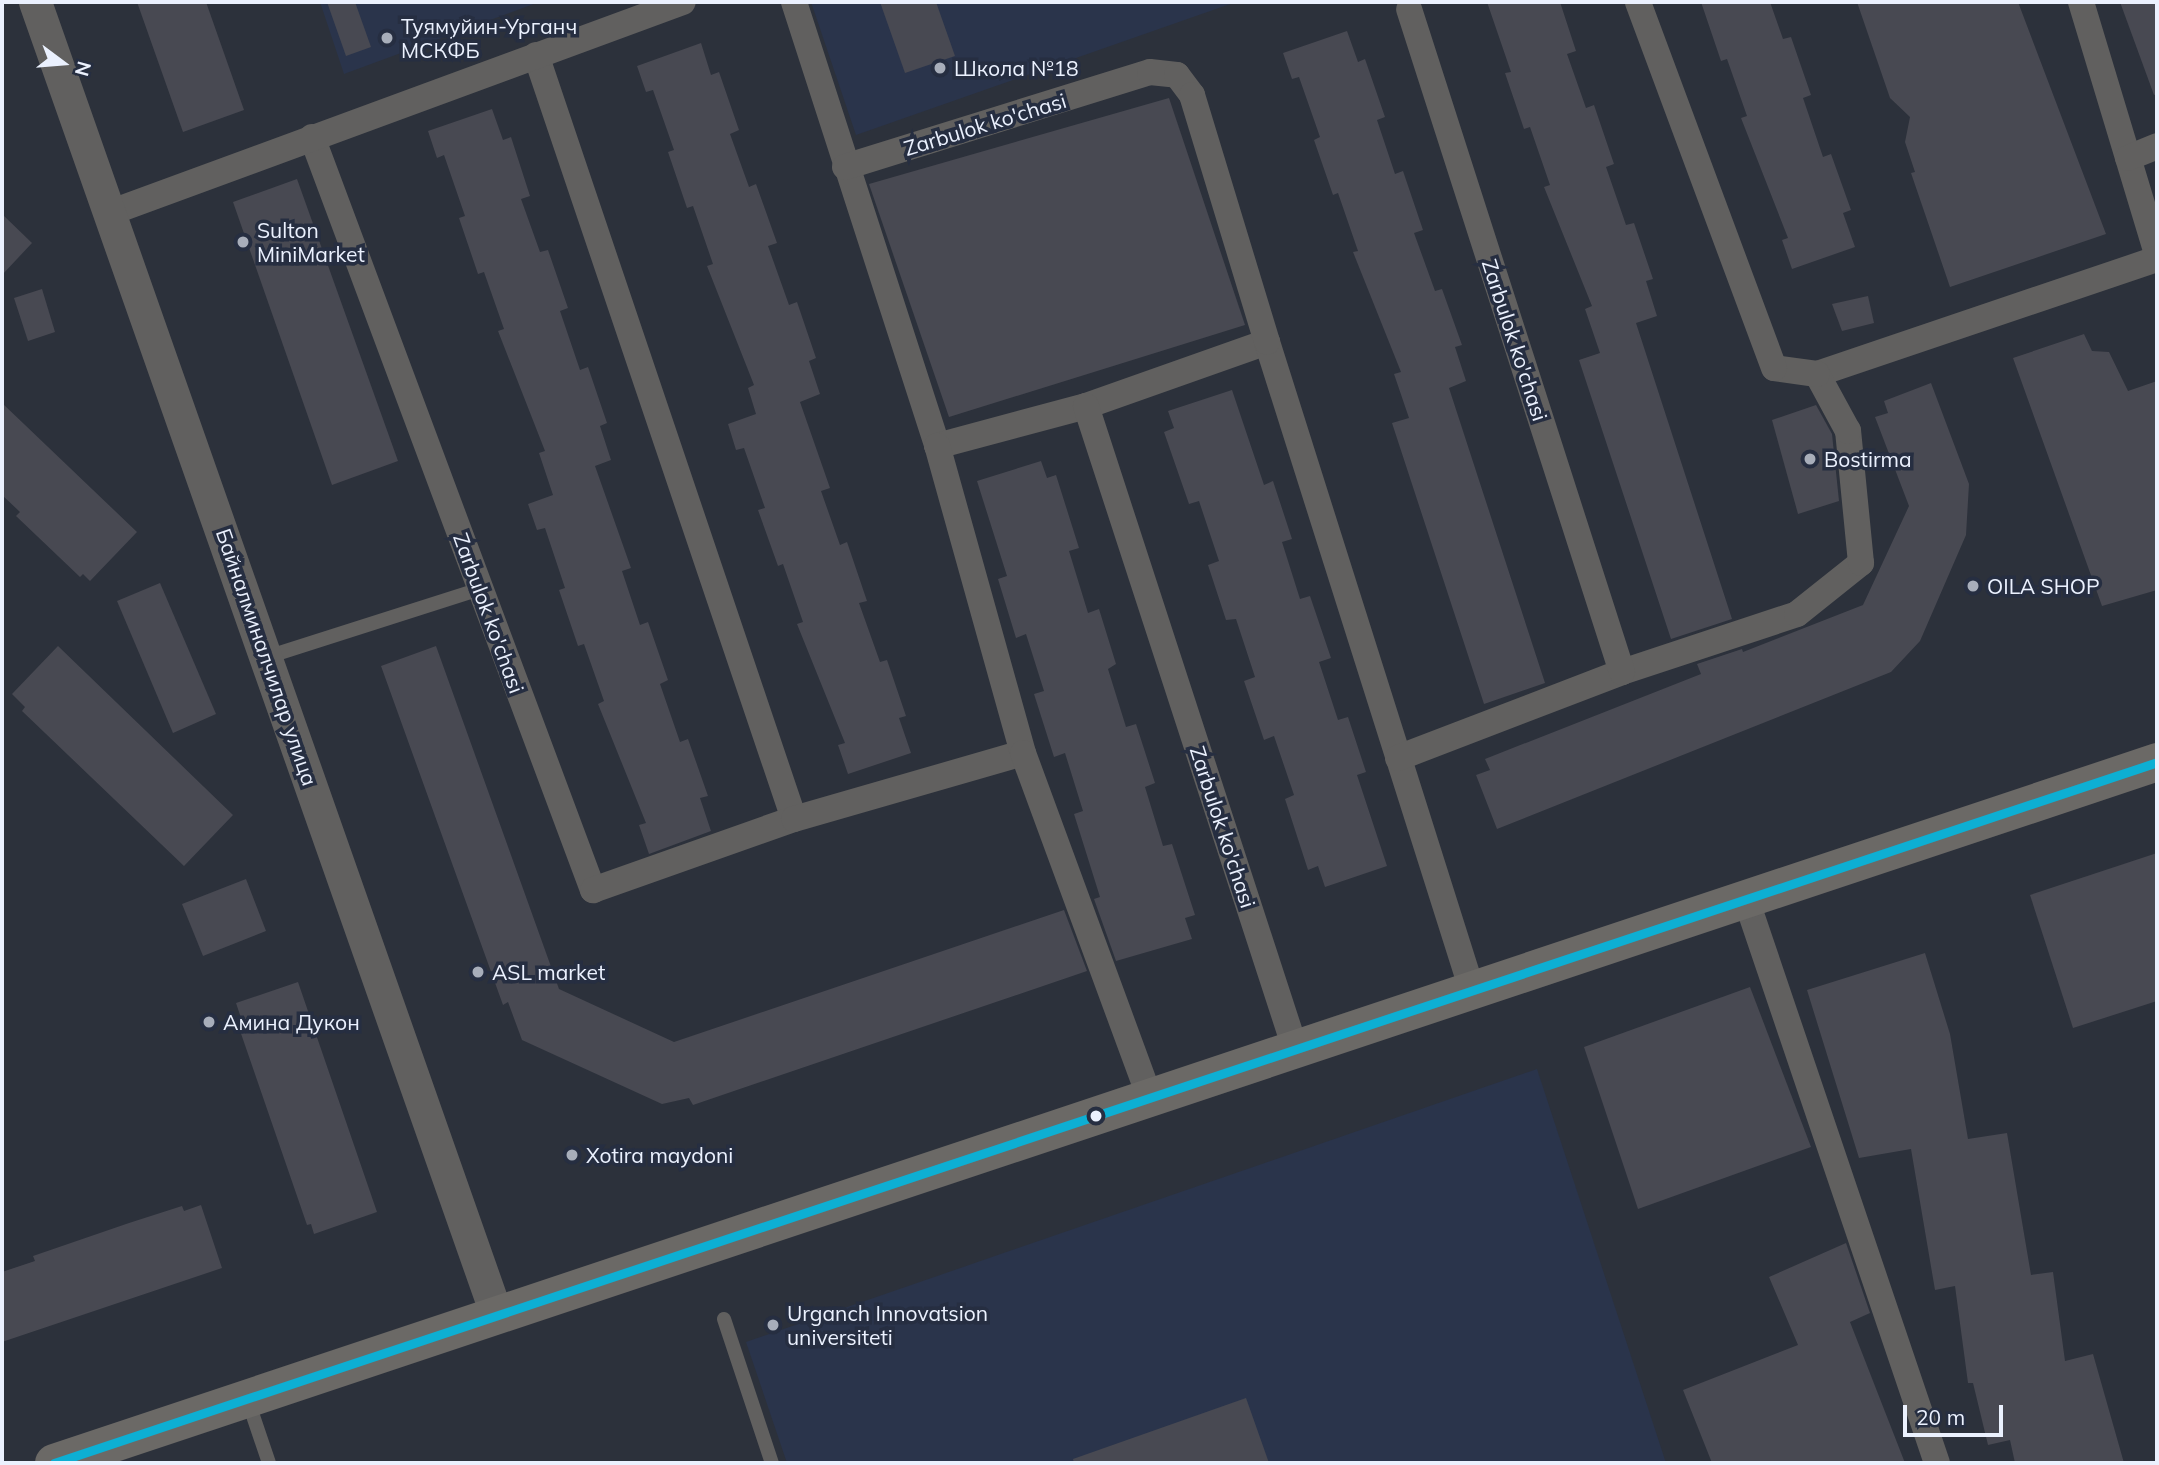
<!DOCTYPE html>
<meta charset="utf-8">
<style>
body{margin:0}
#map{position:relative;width:2159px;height:1465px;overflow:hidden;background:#2c313b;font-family:Mulish,sans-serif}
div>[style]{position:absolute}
.built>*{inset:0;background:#2a344b}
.building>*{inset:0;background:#484952}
.service>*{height:14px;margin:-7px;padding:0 7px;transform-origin:7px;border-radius:7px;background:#61605f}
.minor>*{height:26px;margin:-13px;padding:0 13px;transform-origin:13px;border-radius:13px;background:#61605f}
.tertiary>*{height:33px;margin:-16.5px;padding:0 16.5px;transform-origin:16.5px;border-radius:16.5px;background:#61605f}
.primary>*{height:38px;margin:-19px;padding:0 19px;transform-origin:19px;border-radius:19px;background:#6b6966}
.bus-1>*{height:9px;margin:-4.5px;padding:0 4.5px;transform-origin:4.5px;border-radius:4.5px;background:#0dafd3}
.dots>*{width:19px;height:19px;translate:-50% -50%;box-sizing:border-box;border:4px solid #262e41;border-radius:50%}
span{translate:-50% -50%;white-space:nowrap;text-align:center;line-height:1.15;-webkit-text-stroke:7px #262e41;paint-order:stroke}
.poi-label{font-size:21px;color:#ebf1fe}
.left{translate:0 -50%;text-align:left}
.street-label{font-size:21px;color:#ebf1fe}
.frame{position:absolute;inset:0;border:4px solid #ebf1fe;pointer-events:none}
.north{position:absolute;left:28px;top:28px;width:70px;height:70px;-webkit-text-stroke:5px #262e41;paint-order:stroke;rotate:106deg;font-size:19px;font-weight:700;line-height:28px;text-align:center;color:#ebf1fe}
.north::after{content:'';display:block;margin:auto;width:24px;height:32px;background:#ebf1fe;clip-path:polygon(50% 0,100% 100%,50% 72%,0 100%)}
.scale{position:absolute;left:1903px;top:1405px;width:100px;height:32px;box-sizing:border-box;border:4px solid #ebf1fe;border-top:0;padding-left:9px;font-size:21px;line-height:24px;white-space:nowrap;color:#ebf1fe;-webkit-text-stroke:5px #262e41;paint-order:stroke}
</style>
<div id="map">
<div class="built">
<i style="clip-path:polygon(320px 2px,539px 2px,344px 74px)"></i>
<i style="clip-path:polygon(811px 2px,1236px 2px,856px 135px)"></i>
<i style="clip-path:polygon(1537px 1069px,1666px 1463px,787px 1463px,746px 1342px)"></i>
</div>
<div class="building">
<i style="clip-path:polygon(137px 2px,206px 2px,244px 110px,183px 132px)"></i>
<i style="clip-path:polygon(327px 2px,355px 2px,371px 47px,346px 56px)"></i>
<i style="clip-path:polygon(880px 2px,936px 2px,955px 56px,905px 73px)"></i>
<i style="clip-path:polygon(1487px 2px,1560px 2px,1576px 51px,1567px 54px,1586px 108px,1594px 105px,1614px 164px,1606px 167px,1626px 225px,1634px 223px,1653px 279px,1646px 281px,1657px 316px,1636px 323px,1732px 619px,1671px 639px,1579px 360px,1600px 353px,1585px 309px,1592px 306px,1544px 187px,1550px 185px,1530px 127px,1524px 129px,1505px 73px,1511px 72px)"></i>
<i style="clip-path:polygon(1701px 2px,1770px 2px,1783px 39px,1791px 37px,1811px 95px,1803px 98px,1823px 157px,1831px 154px,1851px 210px,1843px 213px,1855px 247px,1792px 269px,1782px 240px,1788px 238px,1741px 118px,1747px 116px,1727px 59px,1721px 61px)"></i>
<i style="clip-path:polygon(1857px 2px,2018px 2px,2106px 234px,1950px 287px,1911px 173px,1915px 172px,1905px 142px,1910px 117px,1890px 98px)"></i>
<i style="clip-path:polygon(2120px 2px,2157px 2px,2157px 94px,2154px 95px)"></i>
<i style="clip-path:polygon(1347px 31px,1358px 62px,1365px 59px,1385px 117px,1377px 120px,1395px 174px,1403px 171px,1423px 230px,1414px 233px,1435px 291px,1442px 289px,1462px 345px,1455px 347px,1466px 381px,1449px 388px,1545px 683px,1484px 704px,1392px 423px,1409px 418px,1394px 374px,1401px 372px,1353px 252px,1358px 251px,1338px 193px,1333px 195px,1314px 140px,1320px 137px,1299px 77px,1292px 79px,1283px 53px)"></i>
<i style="clip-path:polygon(701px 43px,711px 75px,719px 72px,739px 130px,730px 134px,749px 187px,756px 184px,777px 243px,768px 246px,789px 305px,797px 302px,816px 358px,809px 361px,820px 394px,800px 402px,830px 488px,821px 491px,840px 545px,847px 542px,867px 601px,859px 603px,880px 662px,887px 660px,906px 716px,899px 718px,911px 753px,848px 774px,838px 745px,845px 743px,797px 624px,803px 622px,783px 564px,778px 566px,758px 510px,765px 508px,744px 448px,736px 450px,728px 424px,756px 414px,748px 388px,754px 385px,707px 266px,713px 264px,693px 206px,687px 208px,668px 152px,674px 150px,653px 90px,646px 92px,637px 66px)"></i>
<i style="clip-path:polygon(1169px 98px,1245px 325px,949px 417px,869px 184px)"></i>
<i style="clip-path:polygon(492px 109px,503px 140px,511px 137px,530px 196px,521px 199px,540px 252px,548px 250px,568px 308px,560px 311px,580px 370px,588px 367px,607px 423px,600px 426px,611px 460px,595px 466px,631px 568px,622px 571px,640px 625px,648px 622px,668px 680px,660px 684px,680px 742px,688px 739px,708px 796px,700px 798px,711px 831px,649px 854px,639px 825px,646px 823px,598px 704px,604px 701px,584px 644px,578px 646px,559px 590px,565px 588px,545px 528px,537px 530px,528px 504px,553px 495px,539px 453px,545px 451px,498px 331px,504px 329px,484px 272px,478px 274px,459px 218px,465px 216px,444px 155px,437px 158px,428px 131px)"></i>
<i style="clip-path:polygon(297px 179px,398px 461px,332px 485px,233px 202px)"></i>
<i style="clip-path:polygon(2px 214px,32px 243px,2px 275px)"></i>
<i style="clip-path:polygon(42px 289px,55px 332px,28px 341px,14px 298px)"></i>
<i style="clip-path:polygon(1868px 296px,1874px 323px,1842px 331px,1832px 304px)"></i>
<i style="clip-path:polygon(2084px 334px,2092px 351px,2109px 352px,2128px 391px,2157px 381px,2157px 590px,2102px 606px,2013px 358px)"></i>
<i style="clip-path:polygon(1931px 383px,1969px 484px,1966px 535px,1920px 641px,1891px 672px,1497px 829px,1476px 775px,1490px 770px,1485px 759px,1701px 674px,1697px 664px,1742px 649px,1743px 652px,1863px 605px,1909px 506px,1875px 417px,1888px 413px,1884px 401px)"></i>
<i style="clip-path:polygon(1232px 390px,1264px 485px,1273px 481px,1292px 539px,1282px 542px,1300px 599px,1310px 596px,1331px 658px,1319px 662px,1338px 720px,1348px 717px,1366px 772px,1357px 775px,1387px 866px,1325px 887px,1318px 866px,1308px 870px,1285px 799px,1294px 795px,1274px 736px,1264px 740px,1244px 681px,1255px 677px,1236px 619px,1226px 620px,1208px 565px,1219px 561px,1199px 501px,1189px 504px,1164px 432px,1174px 428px,1168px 411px)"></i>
<i style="clip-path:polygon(2px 403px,137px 532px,90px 581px,83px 574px,80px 577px,16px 516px,20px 512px,2px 495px)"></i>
<i style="clip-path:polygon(1816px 405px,1832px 434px,1839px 501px,1798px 514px,1772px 420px)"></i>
<i style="clip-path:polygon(1041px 461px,1047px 478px,1056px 475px,1079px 548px,1069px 551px,1088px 613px,1099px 609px,1116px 664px,1108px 669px,1126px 727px,1136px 724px,1155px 783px,1145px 787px,1163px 846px,1172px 844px,1195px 915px,1185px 918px,1192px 939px,1116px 961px,1094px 899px,1100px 897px,1074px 814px,1083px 811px,1065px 753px,1054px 757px,1034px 694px,1044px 691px,1026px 634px,1016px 638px,998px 579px,1007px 576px,977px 481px)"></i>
<i style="clip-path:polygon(160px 583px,216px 714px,173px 733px,117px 601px)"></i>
<i style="clip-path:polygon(58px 646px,233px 815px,184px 866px,22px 711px,25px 707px,12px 694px)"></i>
<i style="clip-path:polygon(436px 646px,559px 989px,674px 1042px,1064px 910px,1087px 971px,693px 1105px,689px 1098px,662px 1104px,522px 1040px,508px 1002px,503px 1005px,381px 666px)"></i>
<i style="clip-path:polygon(2157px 853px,2157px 1001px,2073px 1028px,2030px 895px)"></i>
<i style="clip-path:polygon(246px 879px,266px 931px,203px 956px,182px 904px)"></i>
<i style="clip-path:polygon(1925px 953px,1950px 1034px,1968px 1139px,2007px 1133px,2031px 1275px,2053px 1272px,2065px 1361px,2093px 1354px,2124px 1463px,2015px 1463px,2010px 1440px,1988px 1445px,1973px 1383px,1968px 1383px,1955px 1286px,1935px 1290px,1911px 1149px,1859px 1158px,1807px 990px)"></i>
<i style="clip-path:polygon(298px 982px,377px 1212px,314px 1234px,311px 1224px,307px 1225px,237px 1022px,242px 1021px,236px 1003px)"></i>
<i style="clip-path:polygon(1750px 987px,1811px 1147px,1638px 1209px,1584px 1047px)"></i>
<i style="clip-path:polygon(201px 1205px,222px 1268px,2px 1342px,2px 1272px,35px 1261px,33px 1256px,129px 1223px,182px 1206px,184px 1211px)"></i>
<i style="clip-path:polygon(1846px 1243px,1870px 1313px,1850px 1322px,1905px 1463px,1712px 1463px,1683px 1390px,1798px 1345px,1769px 1277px)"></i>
<i style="clip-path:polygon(1246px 1398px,1269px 1463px,1074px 1463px,1073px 1459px)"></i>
</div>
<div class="service">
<i style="left:267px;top:657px;width:224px;rotate:-17.7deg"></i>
<i style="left:724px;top:1319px;width:152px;rotate:71.6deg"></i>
<i style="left:248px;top:1401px;width:65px;rotate:71.3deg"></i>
</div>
<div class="minor">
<i style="left:794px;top:2px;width:466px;rotate:72.1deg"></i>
<i style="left:937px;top:446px;width:154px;rotate:-15deg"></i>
<i style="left:1086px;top:406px;width:192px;rotate:-19.5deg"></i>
<i style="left:1267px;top:342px;width:680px;rotate:72.44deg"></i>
<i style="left:2081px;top:2px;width:263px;rotate:73.2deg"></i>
<i style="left:536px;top:55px;width:806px;rotate:71.34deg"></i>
<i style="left:312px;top:137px;width:804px;rotate:69.54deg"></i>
<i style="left:593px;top:890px;width:213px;rotate:-19.5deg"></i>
<i style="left:794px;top:819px;width:238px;rotate:-16.1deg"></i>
<i style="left:1023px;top:753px;width:319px;rotate:-105.6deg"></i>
<i style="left:2128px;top:158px;width:31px;rotate:-22deg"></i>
<i style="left:845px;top:167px;width:319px;rotate:-17.3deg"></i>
<i style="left:1150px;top:72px;width:27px;rotate:6deg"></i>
<i style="left:1177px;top:75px;width:25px;rotate:53deg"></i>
<i style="left:1192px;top:95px;width:258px;rotate:73.1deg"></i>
<i style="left:112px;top:212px;width:608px;rotate:-20.19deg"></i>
<i style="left:1817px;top:374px;width:359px;rotate:-18.7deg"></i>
<i style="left:1086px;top:406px;width:675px;rotate:71.97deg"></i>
<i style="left:1622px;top:672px;width:184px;rotate:-18.3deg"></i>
<i style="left:1797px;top:614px;width:82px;rotate:-38.6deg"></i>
<i style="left:1861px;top:563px;width:133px;rotate:-95.6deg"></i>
<i style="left:1848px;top:431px;width:65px;rotate:-118.5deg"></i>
<i style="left:1817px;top:374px;width:43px;rotate:-172.1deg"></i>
<i style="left:1774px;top:368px;width:390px;rotate:-110.4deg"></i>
<i style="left:1023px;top:753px;width:368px;rotate:69.8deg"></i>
<i style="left:1398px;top:758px;width:240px;rotate:-21deg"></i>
<i style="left:1622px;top:672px;width:696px;rotate:-107.81deg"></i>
<i style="left:1746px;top:899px;width:595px;rotate:71.29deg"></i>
</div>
<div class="tertiary">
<i style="left:35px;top:2px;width:1390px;rotate:70.63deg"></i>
</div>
<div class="primary">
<i style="left:54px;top:1463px;width:2217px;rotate:-18.43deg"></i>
</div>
<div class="bus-1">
<i style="left:54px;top:1463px;width:2217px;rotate:-18.43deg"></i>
</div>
<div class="dots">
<i style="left:387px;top:38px;background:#a8aeba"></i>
<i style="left:940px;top:68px;background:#a8aeba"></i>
<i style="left:243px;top:242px;background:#a8aeba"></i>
<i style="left:1810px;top:459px;background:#a8aeba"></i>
<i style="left:1973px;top:586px;background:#a8aeba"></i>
<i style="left:478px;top:972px;background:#a8aeba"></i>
<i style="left:209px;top:1022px;background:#a8aeba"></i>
<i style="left:1096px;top:1116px;background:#ebf1fe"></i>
<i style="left:572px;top:1155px;background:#a8aeba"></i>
<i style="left:773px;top:1325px;background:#a8aeba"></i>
</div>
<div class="poi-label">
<span class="left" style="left:401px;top:38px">Туямуйин-Урганч<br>МСКФБ</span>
<span class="left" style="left:954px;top:68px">Школа №18</span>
<span class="left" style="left:257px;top:242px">Sulton<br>MiniMarket</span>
<span class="left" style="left:1824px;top:459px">Bostirma</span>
<span class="left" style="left:1987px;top:586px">OILA SHOP</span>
<span class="left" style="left:492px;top:972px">ASL market</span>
<span class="left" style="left:223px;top:1022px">Амина Дукон</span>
<span class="left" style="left:586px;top:1155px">Xotira maydoni</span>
<span class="left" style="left:787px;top:1325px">Urganch Innovatsion<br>universiteti</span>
</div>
<div class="street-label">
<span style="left:985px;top:124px;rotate:-17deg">Zarbulok ko'chasi</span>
<span style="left:1515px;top:340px;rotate:72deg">Zarbulok ko'chasi</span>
<span style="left:489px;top:613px;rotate:70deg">Zarbulok ko'chasi</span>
<span style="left:267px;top:657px;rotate:71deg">Байналминалчилар улица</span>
<span style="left:1223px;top:827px;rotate:72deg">Zarbulok ko'chasi</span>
</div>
<div class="frame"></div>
<div class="north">N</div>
<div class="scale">20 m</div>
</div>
